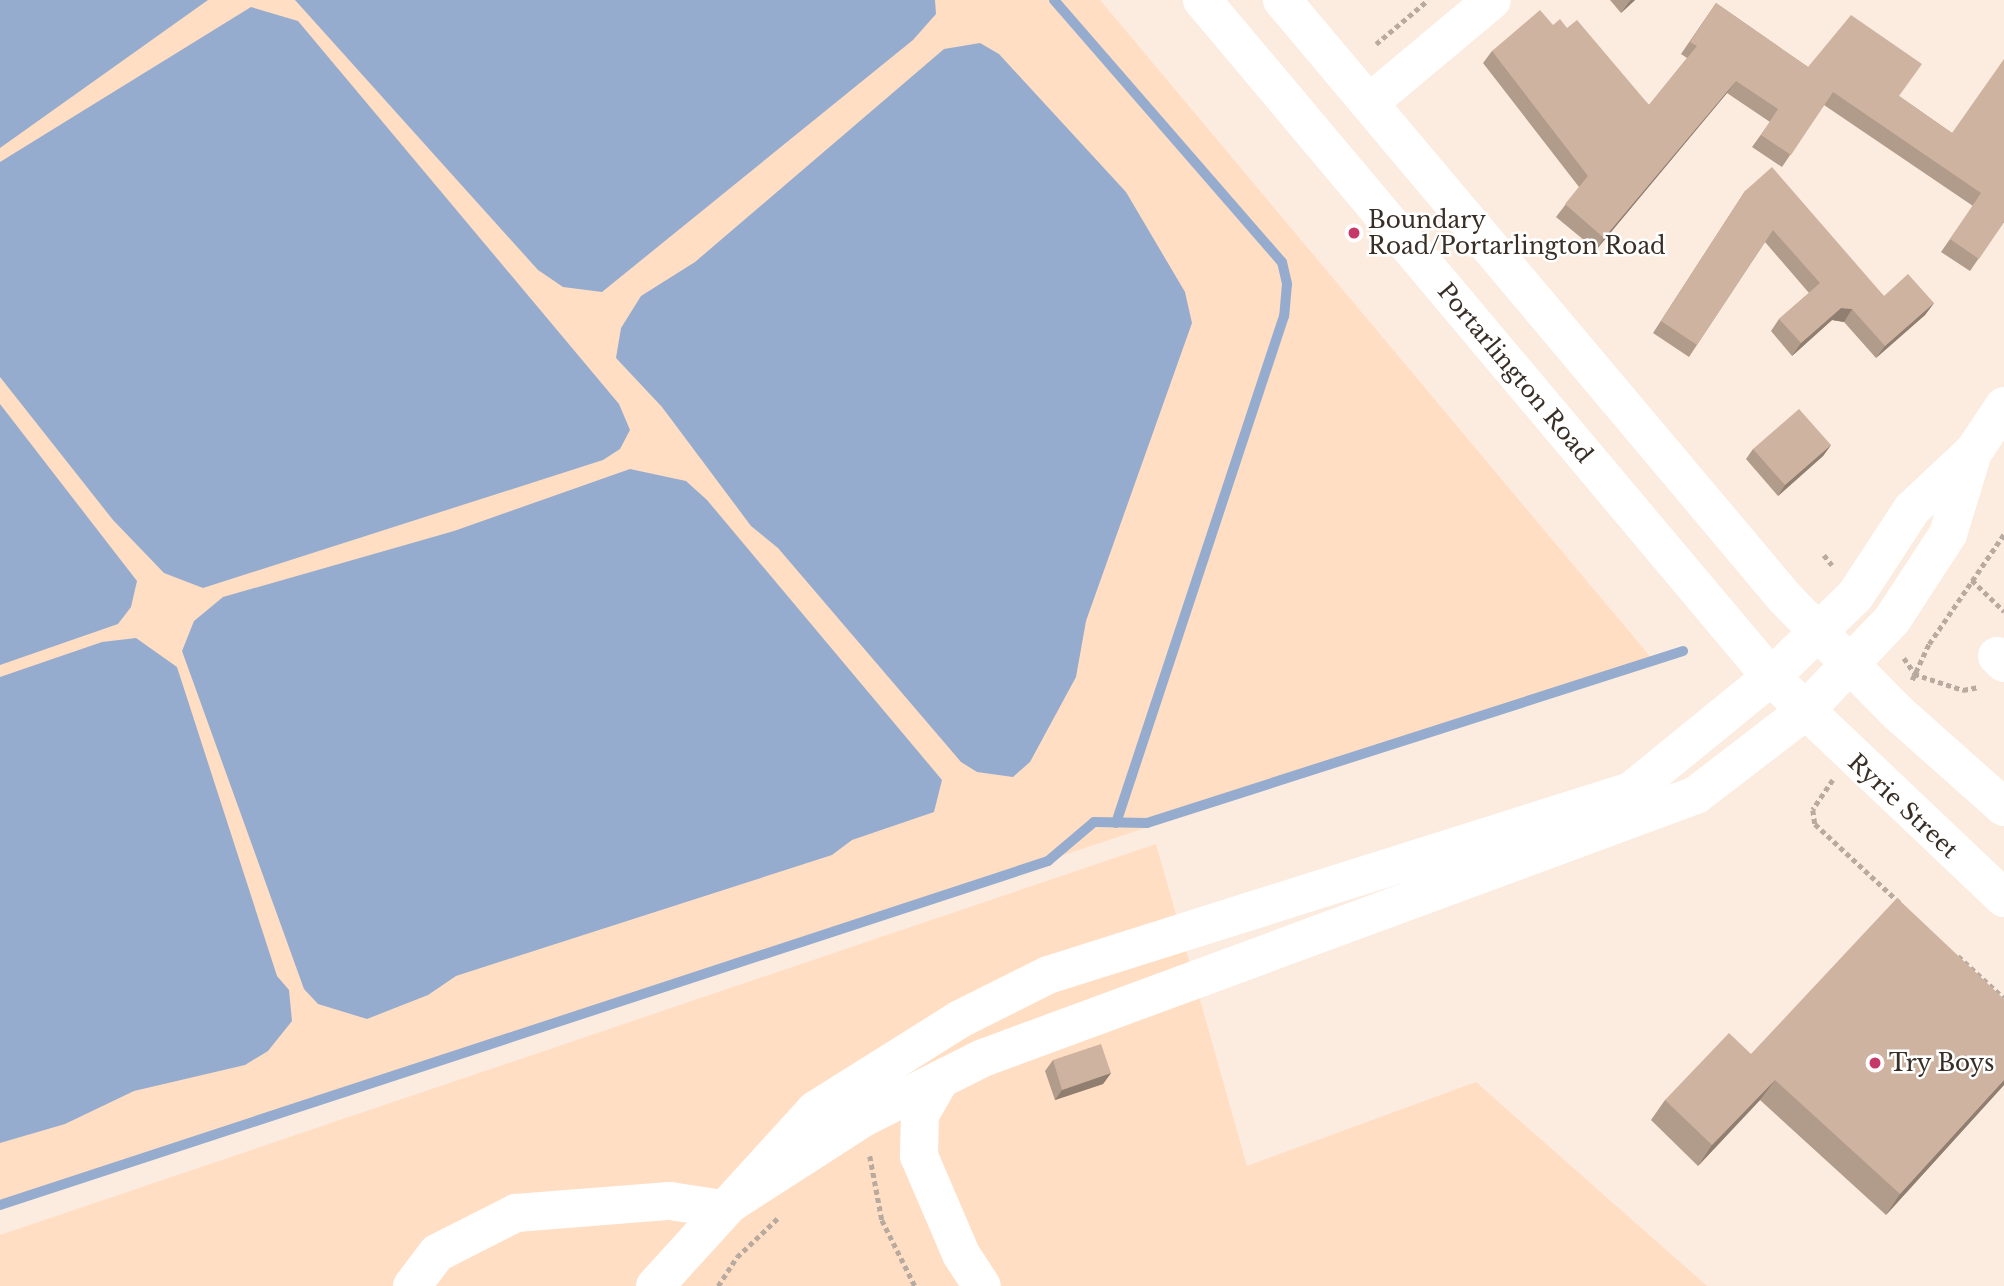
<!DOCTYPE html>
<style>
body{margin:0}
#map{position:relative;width:2004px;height:1286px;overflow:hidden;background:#fcecdf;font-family:"Libre Baskerville",serif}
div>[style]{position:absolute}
.built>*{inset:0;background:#ffdec3}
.water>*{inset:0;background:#96accf}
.stream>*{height:10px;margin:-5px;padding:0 5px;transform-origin:5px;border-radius:5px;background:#96accf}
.path>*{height:4.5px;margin-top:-2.25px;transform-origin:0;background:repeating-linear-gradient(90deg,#b8aa9f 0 5px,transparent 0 8.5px)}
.minor>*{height:38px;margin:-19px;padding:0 19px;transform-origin:19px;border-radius:19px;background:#fff}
.major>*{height:38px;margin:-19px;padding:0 19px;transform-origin:19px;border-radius:19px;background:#fff}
.wall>*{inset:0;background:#b19b8a}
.shaded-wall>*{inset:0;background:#907e70}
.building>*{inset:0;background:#ceb4a0}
.dots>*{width:19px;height:19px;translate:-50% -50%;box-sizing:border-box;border:4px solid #fff;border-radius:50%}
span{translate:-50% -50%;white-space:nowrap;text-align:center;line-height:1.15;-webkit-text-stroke:5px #fff;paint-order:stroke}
.poi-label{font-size:23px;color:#382e26}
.left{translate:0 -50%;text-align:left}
.street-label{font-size:23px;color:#382e26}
</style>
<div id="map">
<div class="built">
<i style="clip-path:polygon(0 0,1100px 0,1653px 660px,0 1207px)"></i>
<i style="clip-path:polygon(1156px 844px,1247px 1166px,1476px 1082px,1707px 1286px,0 1286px,0 1235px)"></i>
</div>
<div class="water">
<i style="clip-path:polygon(0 0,208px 0,0 148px)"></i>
<i style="clip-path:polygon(295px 0,935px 0,936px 14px,913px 40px,602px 292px,563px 287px,538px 270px)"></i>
<i style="clip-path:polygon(251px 7px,298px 21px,619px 404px,630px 430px,620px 449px,603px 460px,203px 588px,164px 573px,113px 520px,0 377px,0 162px)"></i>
<i style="clip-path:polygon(980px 43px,999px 54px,1126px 192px,1185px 292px,1192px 323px,1086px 621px,1076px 677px,1030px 762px,1013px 777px,977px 772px,961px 762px,778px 548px,751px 526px,662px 407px,616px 358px,621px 328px,641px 296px,695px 262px,944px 49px)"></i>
<i style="clip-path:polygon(0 404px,137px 581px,131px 607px,118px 624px,0 665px)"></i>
<i style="clip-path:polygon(630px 469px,686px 481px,707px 500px,942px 780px,934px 812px,852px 840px,832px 855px,456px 976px,428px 995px,367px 1019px,318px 1004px,304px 989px,182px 651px,194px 621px,223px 597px,454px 531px)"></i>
<i style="clip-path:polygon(136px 638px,177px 667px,277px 976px,289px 990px,292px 1021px,268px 1051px,245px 1065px,134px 1091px,65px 1124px,0 1143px,0 677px,102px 642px)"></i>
</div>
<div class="stream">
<i style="left:1054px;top:0;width:347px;rotate:49deg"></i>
<i style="left:1282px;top:262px;width:23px;rotate:77deg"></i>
<i style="left:1287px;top:284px;width:32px;rotate:95deg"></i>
<i style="left:1284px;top:316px;width:534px;rotate:108.33deg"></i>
<i style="left:0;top:1205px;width:1103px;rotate:-18.17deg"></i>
<i style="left:1048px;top:861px;width:60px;rotate:-40.3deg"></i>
<i style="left:1094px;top:822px;width:53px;rotate:1.1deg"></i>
<i style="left:1147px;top:823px;width:563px;rotate:-17.79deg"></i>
</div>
<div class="path">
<i style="left:1376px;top:44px;width:68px;rotate:-40.2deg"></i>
<i style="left:1824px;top:555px;width:13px;rotate:51deg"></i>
<i style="left:1972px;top:580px;width:45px;rotate:44.1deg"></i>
<i style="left:1904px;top:658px;width:19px;rotate:55deg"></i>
<i style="left:1914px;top:674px;width:52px;rotate:18.1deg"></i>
<i style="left:1963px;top:690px;width:16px;rotate:-11deg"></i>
<i style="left:1912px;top:680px;width:40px;rotate:-65deg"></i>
<i style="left:1929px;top:644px;width:133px;rotate:-55.7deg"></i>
<i style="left:1833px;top:780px;width:36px;rotate:124deg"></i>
<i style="left:1813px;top:810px;width:14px;rotate:82deg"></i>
<i style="left:1815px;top:824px;width:116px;rotate:42.9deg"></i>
<i style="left:1958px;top:956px;width:62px;rotate:42.4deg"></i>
<i style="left:870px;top:1156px;width:65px;rotate:79.4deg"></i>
<i style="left:882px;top:1220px;width:74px;rotate:63.4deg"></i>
<i style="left:718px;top:1286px;width:35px;rotate:-57deg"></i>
<i style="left:737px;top:1257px;width:58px;rotate:-43.6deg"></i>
</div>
<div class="minor">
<i style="left:1369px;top:103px;width:160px;rotate:-39.9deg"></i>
<i style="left:1997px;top:656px;width:10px;rotate:45deg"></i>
<i style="left:940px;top:1080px;width:39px;rotate:120deg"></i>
<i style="left:920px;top:1114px;width:42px;rotate:91.4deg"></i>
<i style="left:919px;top:1156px;width:107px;rotate:66.8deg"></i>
<i style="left:961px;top:1254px;width:38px;rotate:57deg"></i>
<i style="left:412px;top:1286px;width:41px;rotate:-52.9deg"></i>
<i style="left:437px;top:1253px;width:89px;rotate:-26.9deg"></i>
<i style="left:516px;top:1213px;width:154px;rotate:-4.5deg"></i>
<i style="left:670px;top:1201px;width:53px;rotate:8.7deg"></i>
<i style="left:722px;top:1209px;width:168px;rotate:-32.8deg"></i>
<i style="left:863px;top:1118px;width:134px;rotate:-26.6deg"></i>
<i style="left:983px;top:1058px;width:760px;rotate:-20.25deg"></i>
<i style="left:1696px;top:795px;width:136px;rotate:-37.5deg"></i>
<i style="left:655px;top:1286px;width:238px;rotate:-47.7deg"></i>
<i style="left:815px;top:1110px;width:171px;rotate:-32.1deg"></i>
<i style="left:960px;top:1019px;width:98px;rotate:-26.6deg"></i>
<i style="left:1048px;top:975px;width:611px;rotate:-17.52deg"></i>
<i style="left:1631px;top:791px;width:181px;rotate:-39.2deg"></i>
</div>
<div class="major">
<i style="left:1202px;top:0;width:884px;rotate:49.95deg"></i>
<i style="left:1771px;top:677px;width:321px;rotate:43.5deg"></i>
<i style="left:1282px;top:0;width:781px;rotate:49.93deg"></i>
<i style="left:1785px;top:598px;width:160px;rotate:45.5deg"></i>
<i style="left:1897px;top:712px;width:143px;rotate:41.6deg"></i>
<i style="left:1771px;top:677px;width:117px;rotate:-44deg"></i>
<i style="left:1855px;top:596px;width:104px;rotate:-56.8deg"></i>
<i style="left:1912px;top:509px;width:85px;rotate:-43.1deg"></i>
<i style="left:1974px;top:451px;width:54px;rotate:-56.3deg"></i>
<i style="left:1804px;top:712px;width:127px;rotate:-46.3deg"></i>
<i style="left:1892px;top:620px;width:103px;rotate:-56.9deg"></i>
<i style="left:1948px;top:534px;width:86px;rotate:-73deg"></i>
</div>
<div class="wall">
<i style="clip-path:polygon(1610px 0,1635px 0,1621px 13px)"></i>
<i style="clip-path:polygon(1716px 3px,1808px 67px,1899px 96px,1952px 133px,2004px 222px,1970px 271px,1941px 252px,1973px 206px,1824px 105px,1782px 167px,1752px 147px,1770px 122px,1727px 93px,1596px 250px,1556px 217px,1579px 187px,1483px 63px,1492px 51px,1553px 25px,1567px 28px,1649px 105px,1687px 58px,1681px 54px)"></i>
<i style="clip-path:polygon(1745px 191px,1884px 296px,1934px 303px,1925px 315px,1876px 358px,1844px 322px,1832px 320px,1792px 356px,1771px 331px,1779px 319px,1809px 293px,1765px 242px,1689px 357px,1653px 333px)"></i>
<i style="clip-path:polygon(1831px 445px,1823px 456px,1778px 496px,1746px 459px,1753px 449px)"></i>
<i style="clip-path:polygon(2004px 999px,2004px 1085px,1886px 1215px,1760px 1100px,1698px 1166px,1651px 1120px,1665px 1100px,1751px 1054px)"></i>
<i style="clip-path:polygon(1053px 1060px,1111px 1073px,1103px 1084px,1055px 1100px,1045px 1071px)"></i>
</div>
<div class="shaded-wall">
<i style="clip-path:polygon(1631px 0,1635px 0,1621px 13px,1629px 2px)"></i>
<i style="clip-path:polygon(1736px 81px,1727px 93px,1596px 250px,1604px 238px)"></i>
<i style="clip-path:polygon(1934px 303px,1925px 315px,1876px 358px,1885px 346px)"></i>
<i style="clip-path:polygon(1841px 308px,1852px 309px,1844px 322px,1832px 320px,1792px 356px,1801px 343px)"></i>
<i style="clip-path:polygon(1831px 445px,1823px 456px,1778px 496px,1785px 485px)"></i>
<i style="clip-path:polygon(1111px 1073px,1103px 1084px,1055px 1100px,1062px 1090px)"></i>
<i style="clip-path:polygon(1775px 1080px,1760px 1100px,1698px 1166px,1712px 1145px)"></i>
<i style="clip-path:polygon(2004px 1080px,2004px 1085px,1886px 1215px,1900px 1194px)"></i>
</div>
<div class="building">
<i style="clip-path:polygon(1716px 3px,1808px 67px,1851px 15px,1922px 64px,1899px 96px,1952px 133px,2004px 59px,2004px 222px,1979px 259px,1950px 239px,1981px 193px,1833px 92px,1791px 155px,1761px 135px,1778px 109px,1736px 81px,1604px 238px,1565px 204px,1588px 176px,1492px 51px,1540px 10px,1553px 25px,1560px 19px,1567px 28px,1577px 20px,1649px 105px,1697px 46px,1690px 42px)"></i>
<i style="clip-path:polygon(1772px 167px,1884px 296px,1908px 274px,1934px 303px,1885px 346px,1852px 309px,1841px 308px,1801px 343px,1779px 319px,1820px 283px,1773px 230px,1697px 345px,1661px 321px,1745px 191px)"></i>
<i style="clip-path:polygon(1799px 409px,1831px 445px,1785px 485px,1753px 449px)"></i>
<i style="clip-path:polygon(1897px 898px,2004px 999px,2004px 1080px,1900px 1194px,1775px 1080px,1712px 1145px,1665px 1100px,1729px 1033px,1751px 1054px)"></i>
<i style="clip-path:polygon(1101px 1044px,1111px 1073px,1062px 1090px,1053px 1060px)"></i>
</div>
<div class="dots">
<i style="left:1354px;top:233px;background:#c53867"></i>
<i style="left:1875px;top:1063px;background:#c53867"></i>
</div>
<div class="poi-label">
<span class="left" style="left:1368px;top:233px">Boundary<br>Road/Portarlington Road</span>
<span class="left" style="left:1889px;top:1063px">Try Boys</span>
</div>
<div class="street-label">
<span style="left:1515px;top:373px;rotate:50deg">Portarlington Road</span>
<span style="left:1903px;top:806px;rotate:43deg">Ryrie Street</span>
</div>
</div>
